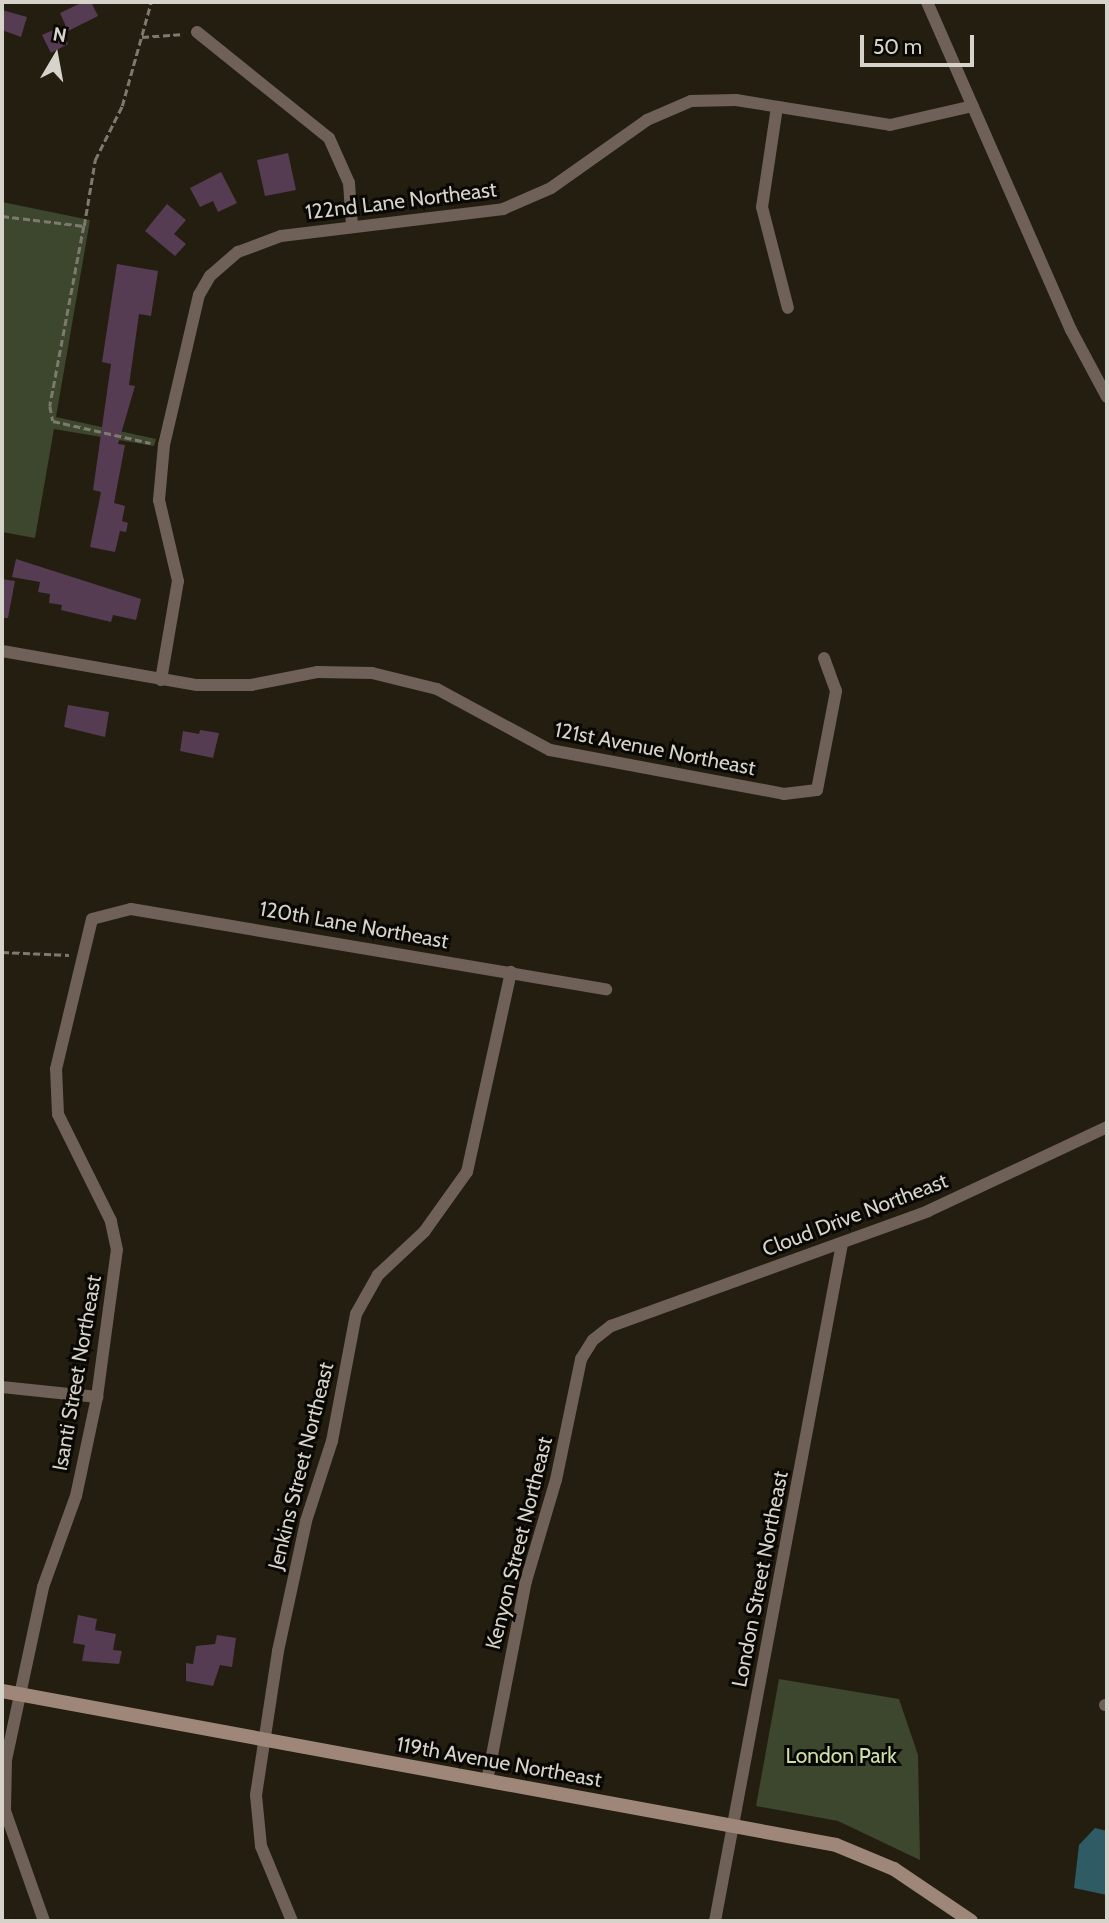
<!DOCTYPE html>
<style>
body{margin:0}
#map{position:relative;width:1109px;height:1923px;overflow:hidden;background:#231e10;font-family:Cabin,sans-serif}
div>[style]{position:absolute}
.green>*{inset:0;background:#3c472d}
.water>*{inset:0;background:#2f5b65}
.building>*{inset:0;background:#553c53}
.path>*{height:2.5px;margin-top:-1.25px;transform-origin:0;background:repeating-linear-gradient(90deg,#7d796e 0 7px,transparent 0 10.5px)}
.street>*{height:12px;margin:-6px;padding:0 6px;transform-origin:6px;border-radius:6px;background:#6f6158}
.secondary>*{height:14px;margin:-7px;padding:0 7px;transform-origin:7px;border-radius:7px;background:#9e8779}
span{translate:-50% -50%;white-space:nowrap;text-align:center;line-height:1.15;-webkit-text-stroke:6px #0a0804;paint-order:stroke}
.street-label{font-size:21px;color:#d6d3ca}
.park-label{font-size:21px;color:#c9e0a6}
.frame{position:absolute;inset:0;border:4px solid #d6d3ca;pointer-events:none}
.north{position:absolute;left:21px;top:21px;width:70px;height:70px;-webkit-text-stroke:5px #0a0804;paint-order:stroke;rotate:10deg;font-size:19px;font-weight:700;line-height:28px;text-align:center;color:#d6d3ca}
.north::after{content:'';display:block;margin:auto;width:24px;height:32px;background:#d6d3ca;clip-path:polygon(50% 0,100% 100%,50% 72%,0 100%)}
.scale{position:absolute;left:860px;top:35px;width:114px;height:32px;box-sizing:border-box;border:4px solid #d6d3ca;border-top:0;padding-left:9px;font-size:21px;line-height:24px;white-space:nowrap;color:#d6d3ca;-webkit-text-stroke:5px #0a0804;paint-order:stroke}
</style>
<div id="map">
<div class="green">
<i style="clip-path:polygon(2px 202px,90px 220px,56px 417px,156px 439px,154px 446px,54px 429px,35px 538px,2px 532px)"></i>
<i style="clip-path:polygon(779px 1679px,899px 1699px,918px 1755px,920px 1860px,838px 1821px,756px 1806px)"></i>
</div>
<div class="water">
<i style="clip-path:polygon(1095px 1828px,1107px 1831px,1107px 1895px,1074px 1888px,1079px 1845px)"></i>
</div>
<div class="building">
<i style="clip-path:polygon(83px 2px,91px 2px,98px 16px,68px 31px,60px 13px)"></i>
<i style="clip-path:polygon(2px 10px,27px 17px,21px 37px,2px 30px)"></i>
<i style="clip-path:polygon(60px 27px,68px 44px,51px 53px,42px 35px)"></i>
<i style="clip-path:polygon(288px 153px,296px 190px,265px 196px,257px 160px)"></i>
<i style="clip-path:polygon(221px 172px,237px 203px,218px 212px,213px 201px,200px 207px,190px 188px)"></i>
<i style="clip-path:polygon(167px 204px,186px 220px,174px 234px,186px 244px,175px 256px,145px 231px)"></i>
<i style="clip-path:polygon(117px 264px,158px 271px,151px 316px,139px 314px,129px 385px,135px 386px,118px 444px,125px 445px,114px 503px,125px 506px,122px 521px,128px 523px,126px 532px,120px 531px,115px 552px,90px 547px,101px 492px,93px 490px,111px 364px,102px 362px)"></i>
<i style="clip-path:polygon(16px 559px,141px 599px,136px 620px,113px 615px,111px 622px,61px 610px,62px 605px,49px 603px,50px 594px,38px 592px,40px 582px,12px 577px)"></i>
<i style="clip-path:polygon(2px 579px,15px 581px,8px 618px,2px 618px)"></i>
<i style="clip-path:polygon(68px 705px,109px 712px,105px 737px,64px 727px)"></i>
<i style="clip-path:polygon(200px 730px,219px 733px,213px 758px,180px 751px,183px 731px,199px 734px)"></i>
<i style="clip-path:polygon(78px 1615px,97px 1619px,95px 1630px,116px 1634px,113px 1650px,122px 1651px,119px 1664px,82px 1661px,85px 1645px,73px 1643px)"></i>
<i style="clip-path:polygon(217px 1635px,236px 1638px,232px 1667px,220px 1665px,213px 1686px,186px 1681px,186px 1663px,193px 1664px,196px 1646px,215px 1644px)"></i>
</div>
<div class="path">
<i style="left:142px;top:37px;width:42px;rotate:-4.1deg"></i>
<i style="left:2px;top:216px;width:83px;rotate:7deg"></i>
<i style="left:84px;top:226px;width:183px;rotate:100.7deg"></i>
<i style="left:50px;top:406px;width:15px;rotate:79deg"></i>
<i style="left:53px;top:421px;width:100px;rotate:12.7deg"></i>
<i style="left:84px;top:226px;width:67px;rotate:-80.5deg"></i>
<i style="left:95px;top:160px;width:60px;rotate:-63.4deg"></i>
<i style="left:122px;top:106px;width:108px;rotate:-74.4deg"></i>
<i style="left:2px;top:952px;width:67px;rotate:2.6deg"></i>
</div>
<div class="street">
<i style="left:927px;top:2px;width:358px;rotate:66.3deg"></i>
<i style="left:1071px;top:330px;width:76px;rotate:61.8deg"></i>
<i style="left:197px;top:32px;width:169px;rotate:38.8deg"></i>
<i style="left:329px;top:138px;width:49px;rotate:66deg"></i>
<i style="left:349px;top:183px;width:43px;rotate:86deg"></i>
<i style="left:777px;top:107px;width:101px;rotate:98.5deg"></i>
<i style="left:762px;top:207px;width:104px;rotate:75.6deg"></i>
<i style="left:2px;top:651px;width:198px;rotate:9.9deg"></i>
<i style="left:197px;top:685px;width:54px"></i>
<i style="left:251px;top:685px;width:67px;rotate:-11.1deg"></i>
<i style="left:317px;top:672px;width:55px;rotate:1deg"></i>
<i style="left:372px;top:673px;width:67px;rotate:13.8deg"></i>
<i style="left:437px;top:689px;width:128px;rotate:28.4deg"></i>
<i style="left:550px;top:750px;width:238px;rotate:10.6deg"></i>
<i style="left:784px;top:794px;width:33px;rotate:-7deg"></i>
<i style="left:817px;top:790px;width:101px;rotate:-79.1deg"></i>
<i style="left:836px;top:691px;width:35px;rotate:-110deg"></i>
<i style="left:161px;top:680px;width:100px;rotate:-80.3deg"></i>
<i style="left:178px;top:581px;width:83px;rotate:-103.2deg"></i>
<i style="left:159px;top:500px;width:55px;rotate:-84.8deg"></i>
<i style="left:164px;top:445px;width:154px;rotate:-76.9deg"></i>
<i style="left:199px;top:295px;width:22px;rotate:-60deg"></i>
<i style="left:210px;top:276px;width:37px;rotate:-41deg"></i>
<i style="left:238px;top:252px;width:46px;rotate:-20.4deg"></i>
<i style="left:281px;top:236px;width:224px;rotate:-6.9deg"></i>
<i style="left:503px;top:209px;width:52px;rotate:-23.6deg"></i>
<i style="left:551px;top:188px;width:118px;rotate:-35.3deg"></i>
<i style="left:647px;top:120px;width:48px;rotate:-23.4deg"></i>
<i style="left:691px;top:101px;width:45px;rotate:-1.3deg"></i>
<i style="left:736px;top:100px;width:156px;rotate:9.2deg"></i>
<i style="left:890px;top:125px;width:85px;rotate:-12.9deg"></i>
<i style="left:2px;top:1387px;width:96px;rotate:6deg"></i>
<i style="left:1105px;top:1705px;width:2px"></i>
<i style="left:487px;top:1781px;width:204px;rotate:-79deg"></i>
<i style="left:526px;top:1581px;width:105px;rotate:-73.5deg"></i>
<i style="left:556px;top:1480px;width:124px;rotate:-78.3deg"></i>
<i style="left:581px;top:1359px;width:22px;rotate:-58deg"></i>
<i style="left:593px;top:1340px;width:23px;rotate:-38deg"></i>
<i style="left:611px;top:1326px;width:337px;rotate:-19.9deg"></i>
<i style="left:928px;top:1211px;width:198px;rotate:-25.1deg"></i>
<i style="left:44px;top:1921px;width:117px;rotate:-109.5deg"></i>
<i style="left:5px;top:1811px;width:51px;rotate:-88.9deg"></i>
<i style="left:6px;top:1760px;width:177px;rotate:-77.9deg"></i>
<i style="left:43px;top:1587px;width:97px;rotate:-70.1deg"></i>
<i style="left:76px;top:1496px;width:101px;rotate:-78deg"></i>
<i style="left:97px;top:1397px;width:148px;rotate:-82.3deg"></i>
<i style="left:117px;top:1250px;width:30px;rotate:-102deg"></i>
<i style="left:111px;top:1221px;width:119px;rotate:-116.4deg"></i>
<i style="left:58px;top:1114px;width:45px;rotate:-92.5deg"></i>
<i style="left:56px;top:1069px;width:154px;rotate:-76.5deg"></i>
<i style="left:92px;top:919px;width:40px;rotate:-14.4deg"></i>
<i style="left:131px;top:909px;width:482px;rotate:9.6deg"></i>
<i style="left:292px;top:1921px;width:81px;rotate:-112.5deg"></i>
<i style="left:261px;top:1846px;width:51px;rotate:-95.6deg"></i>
<i style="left:256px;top:1795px;width:146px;rotate:-81.3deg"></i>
<i style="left:278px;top:1651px;width:133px;rotate:-77.8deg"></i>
<i style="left:306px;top:1521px;width:84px;rotate:-72deg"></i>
<i style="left:332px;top:1441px;width:129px;rotate:-79.3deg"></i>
<i style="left:356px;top:1314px;width:45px;rotate:-60.6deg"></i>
<i style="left:378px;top:1275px;width:63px;rotate:-43.1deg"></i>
<i style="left:424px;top:1232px;width:74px;rotate:-54.4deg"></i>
<i style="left:467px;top:1172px;width:205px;rotate:-77.6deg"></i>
<i style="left:715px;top:1921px;width:689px;rotate:-79.38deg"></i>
</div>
<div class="secondary">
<i style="left:2px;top:1691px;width:848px;rotate:10.46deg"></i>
<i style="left:836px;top:1845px;width:63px;rotate:22.5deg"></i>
<i style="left:894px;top:1869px;width:93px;rotate:34deg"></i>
</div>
<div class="street-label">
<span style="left:401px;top:201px;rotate:-7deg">122nd Lane Northeast</span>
<span style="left:655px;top:749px;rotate:11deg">121st Avenue Northeast</span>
<span style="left:354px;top:925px;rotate:10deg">120th Lane Northeast</span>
<span style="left:855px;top:1215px;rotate:-21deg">Cloud Drive Northeast</span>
<span style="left:77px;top:1373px;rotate:-80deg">Isanti Street Northeast</span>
<span style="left:301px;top:1466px;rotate:-76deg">Jenkins Street Northeast</span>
<span style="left:519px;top:1543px;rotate:-76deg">Kenyon Street Northeast</span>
<span style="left:760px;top:1579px;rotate:-79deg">London Street Northeast</span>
<span style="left:499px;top:1762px;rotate:10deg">119th Avenue Northeast</span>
</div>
<div class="park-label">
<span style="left:841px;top:1756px">London Park</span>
</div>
<div class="frame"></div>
<div class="north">N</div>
<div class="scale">50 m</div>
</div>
